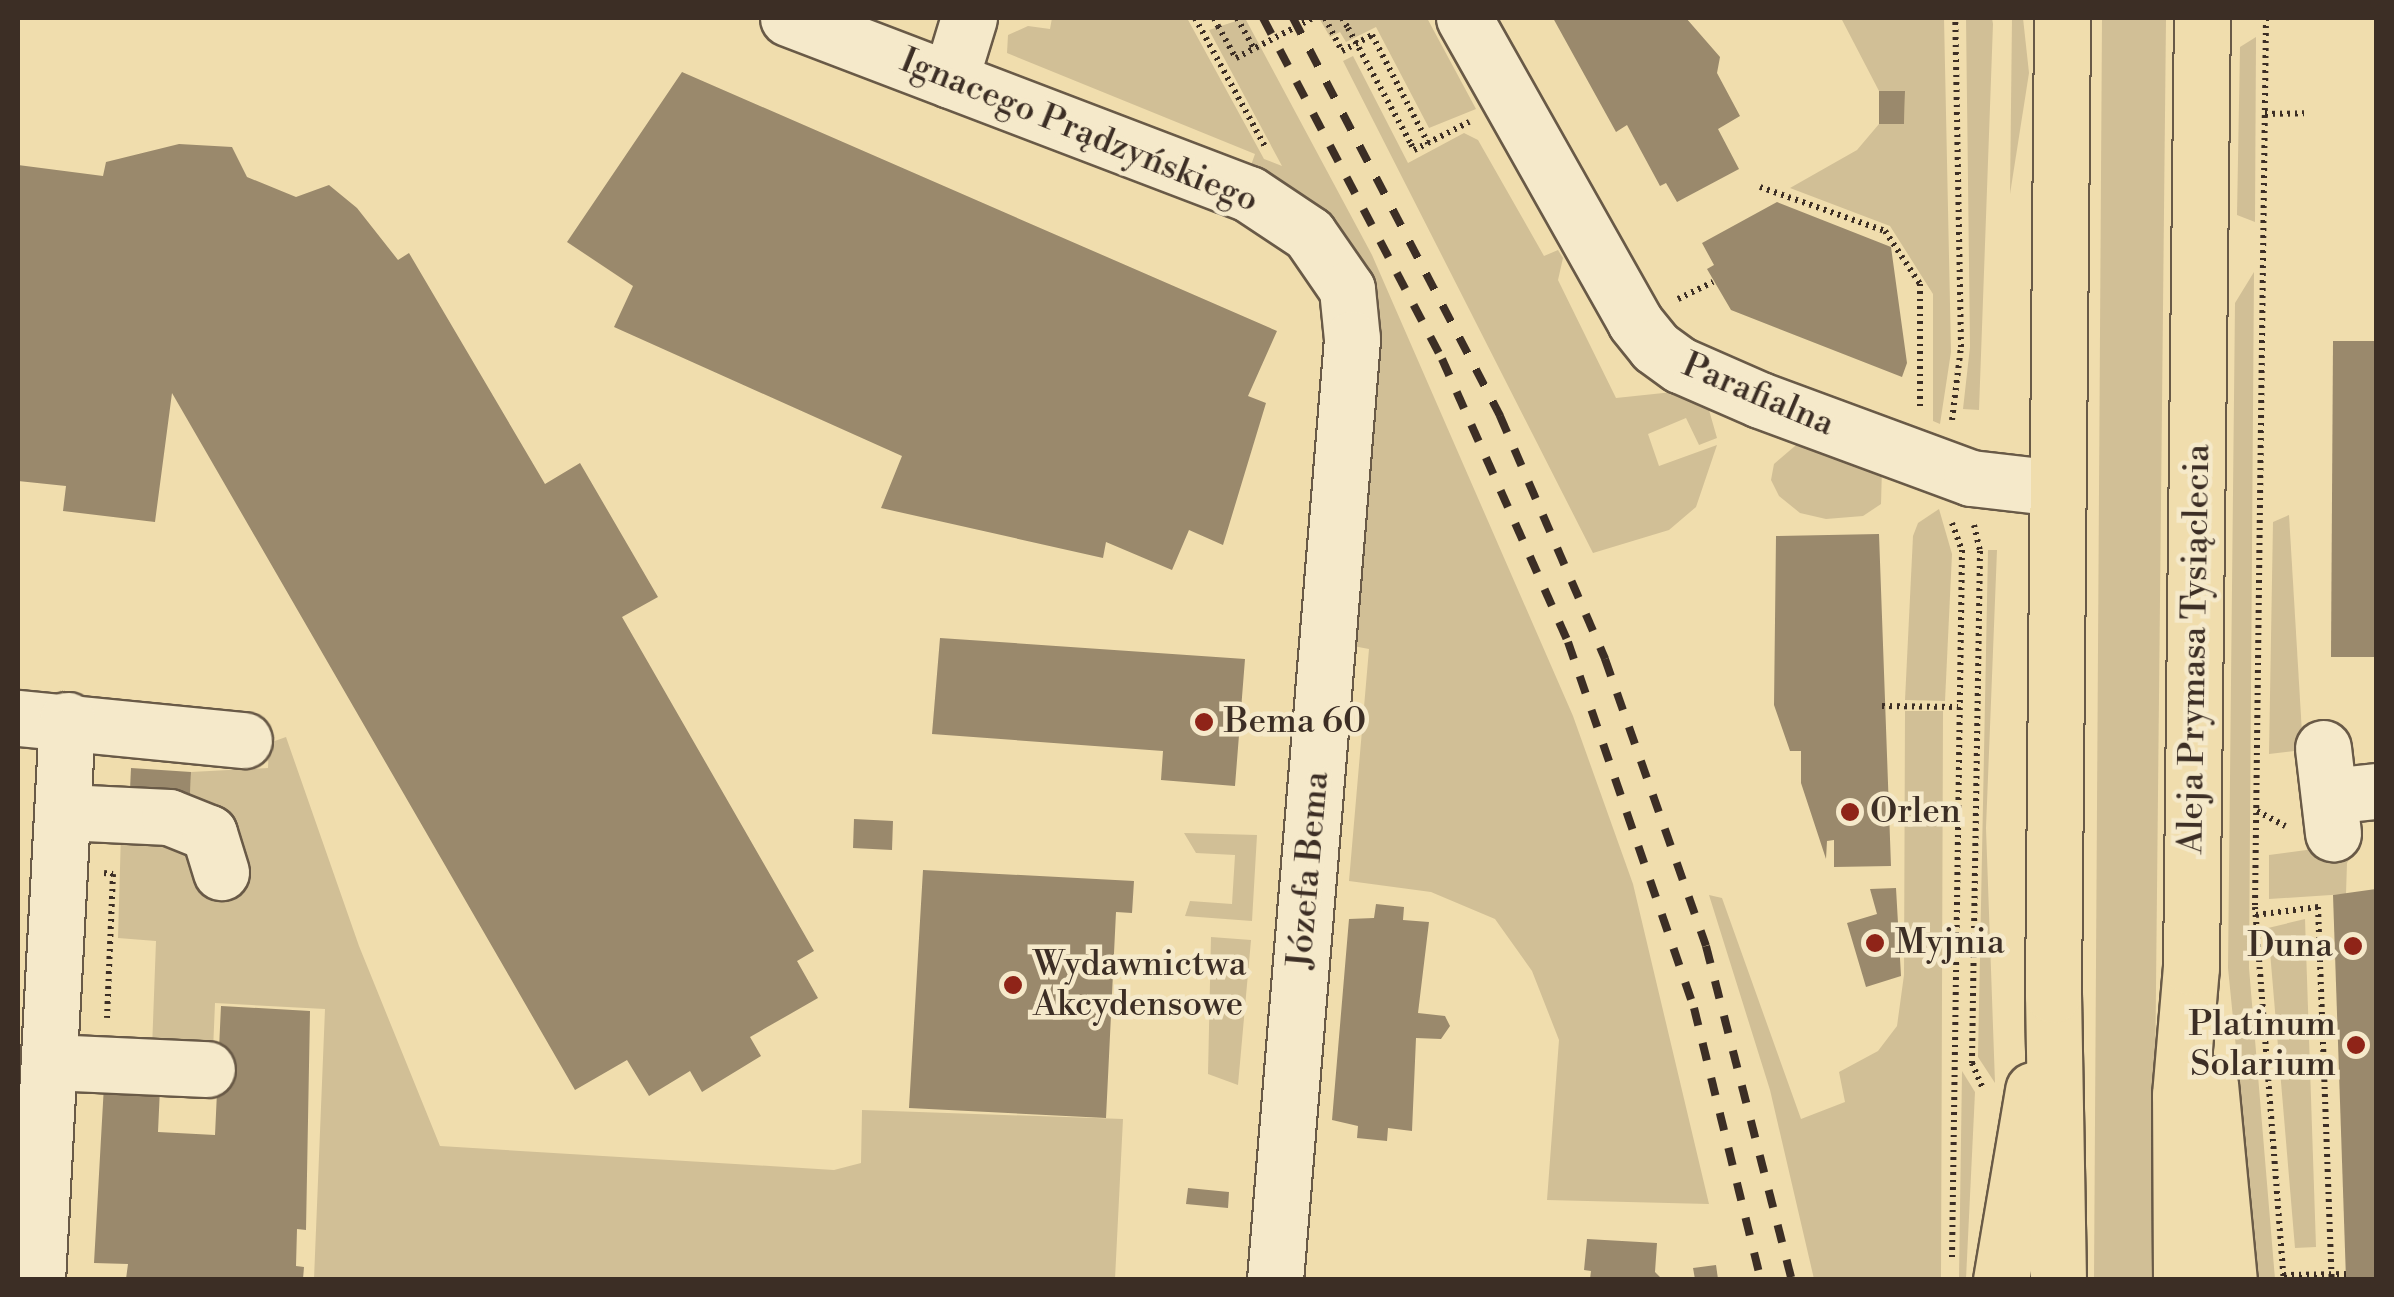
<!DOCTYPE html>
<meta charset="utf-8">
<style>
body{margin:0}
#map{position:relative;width:2394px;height:1297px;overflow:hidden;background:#f0ddad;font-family:"Libre Bodoni",serif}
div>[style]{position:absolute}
.green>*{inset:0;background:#d1bf96}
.building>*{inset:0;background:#9a896c}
.path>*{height:6px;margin-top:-3px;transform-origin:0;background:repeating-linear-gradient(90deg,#3c2e25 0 2.5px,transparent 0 7.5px)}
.roads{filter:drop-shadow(2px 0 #695a47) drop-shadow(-2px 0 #695a47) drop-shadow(0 2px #695a47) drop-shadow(0 -2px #695a47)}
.minor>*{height:55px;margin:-27.5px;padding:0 27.5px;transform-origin:27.5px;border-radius:27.5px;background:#f5e9ca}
.major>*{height:55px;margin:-27.5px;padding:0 27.5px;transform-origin:27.5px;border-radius:27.5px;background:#f0ddad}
.rail>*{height:8px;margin-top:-4px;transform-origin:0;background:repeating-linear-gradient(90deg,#3c2e25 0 18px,transparent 0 36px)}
.path-bridge>*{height:6px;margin-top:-3px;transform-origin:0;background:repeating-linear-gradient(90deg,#3c2e25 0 2.5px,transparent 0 7.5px)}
.dots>*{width:28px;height:28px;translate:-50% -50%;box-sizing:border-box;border:5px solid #f5e9ca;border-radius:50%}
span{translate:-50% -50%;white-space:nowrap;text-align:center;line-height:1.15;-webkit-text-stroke:9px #f5e9ca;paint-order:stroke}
.street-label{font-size:35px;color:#3c2e25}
.poi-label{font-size:35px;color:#3c2e25}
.left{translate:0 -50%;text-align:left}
.right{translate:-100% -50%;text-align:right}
.frame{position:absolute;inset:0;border:20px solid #3c2e25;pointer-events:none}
</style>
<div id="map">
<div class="green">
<i style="clip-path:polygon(1052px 18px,1187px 18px,1264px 159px,1282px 166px,1209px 30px,1245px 18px,1372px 255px,1573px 716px,1633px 884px,1709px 1204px,1547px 1200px,1559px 1040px,1532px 971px,1495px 919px,1431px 892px,1349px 881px,1369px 649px,1353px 646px,1368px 278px,1333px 220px,1304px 196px,1250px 168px,1255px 154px,1007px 53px,1008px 35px,1028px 26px,1050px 29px)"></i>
<i style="clip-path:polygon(1319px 18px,1427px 18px,1476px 109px,1429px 128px,1376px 27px,1346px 42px,1340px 32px,1330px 37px)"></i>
<i style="clip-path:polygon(1841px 18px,1944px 18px,1951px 352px,1940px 424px,1933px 421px,1933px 294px,1890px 226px,1790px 188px,1857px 150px,1879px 124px,1904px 124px,1905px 91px,1879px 91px)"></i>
<i style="clip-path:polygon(1966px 18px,1992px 18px,1993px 24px,1979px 410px,1963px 409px,1970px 347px)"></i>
<i style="clip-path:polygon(2012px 18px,2023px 18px,2029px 73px,2010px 194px)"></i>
<i style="clip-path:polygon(2102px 18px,2166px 18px,2153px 1279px,2094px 1279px)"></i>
<i style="clip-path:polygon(2256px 37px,2255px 222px,2237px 215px,2240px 47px)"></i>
<i style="clip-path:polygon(1353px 56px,1408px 163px,1464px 133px,1478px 140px,1544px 256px,1558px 250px,1563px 258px,1558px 280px,1616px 398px,1673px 392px,1709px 410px,1717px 438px,1699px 445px,1686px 418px,1648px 434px,1659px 466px,1717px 445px,1696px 507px,1669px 530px,1593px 553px,1343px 61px)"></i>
<i style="clip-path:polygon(2254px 272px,2249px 968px,2275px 1279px,2259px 1279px,2228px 968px,2235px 303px)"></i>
<i style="clip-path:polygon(1802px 440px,1882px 468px,1881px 504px,1863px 516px,1826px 519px,1800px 513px,1779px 496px,1771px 480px,1774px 464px)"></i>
<i style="clip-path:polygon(1939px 509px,1952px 554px,1945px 701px,1905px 700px,1913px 536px,1918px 523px)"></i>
<i style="clip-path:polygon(2289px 515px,2303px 750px,2269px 754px,2273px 522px)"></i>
<i style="clip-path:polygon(1988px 550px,1997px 550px,1986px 828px,1995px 1083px,1978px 1057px)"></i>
<i style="clip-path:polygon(1905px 711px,1943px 711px,1941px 1279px,1814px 1279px,1770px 1090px,1709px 895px,1722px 898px,1801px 1119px,1845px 1102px,1839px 1072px,1878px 1051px,1897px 1026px,1904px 975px)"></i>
<i style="clip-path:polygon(286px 737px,359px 946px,440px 1146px,834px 1170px,861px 1163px,862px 1110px,1123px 1119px,1115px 1279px,314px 1279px,325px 1009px,215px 1003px,213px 1051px,152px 1049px,156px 941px,118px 938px,121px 833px,222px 816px,190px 794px,191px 772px,268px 768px,269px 743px)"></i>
<i style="clip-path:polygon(1184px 833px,1257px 835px,1252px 921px,1185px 916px,1190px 901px,1232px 904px,1235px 855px,1196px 853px)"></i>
<i style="clip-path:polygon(2359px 843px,2347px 863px,2346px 894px,2269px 899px,2269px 855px)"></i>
<i style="clip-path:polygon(2305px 919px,2316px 1247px,2295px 1248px,2268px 928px)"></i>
<i style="clip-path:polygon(1211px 937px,1251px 940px,1238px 1085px,1208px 1074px)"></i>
<i style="clip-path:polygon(1962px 1071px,1975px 1092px,1966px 1279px,1959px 1279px)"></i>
</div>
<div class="building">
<i style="clip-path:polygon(1553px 18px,1686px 18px,1720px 57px,1717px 73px,1740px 116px,1718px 129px,1739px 169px,1677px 202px,1666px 183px,1660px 186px,1627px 125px,1616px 132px)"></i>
<i style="clip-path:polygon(682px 72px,1277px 331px,1248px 396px,1266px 403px,1223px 545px,1189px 530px,1172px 570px,1106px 542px,1103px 558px,881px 508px,902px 456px,614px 327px,633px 286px,567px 242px)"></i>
<i style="clip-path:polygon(1879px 91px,1905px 91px,1904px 124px,1879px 124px)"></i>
<i style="clip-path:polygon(179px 144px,232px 147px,247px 177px,296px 197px,329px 185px,357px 208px,398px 260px,409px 253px,545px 484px,580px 463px,658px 597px,622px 617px,814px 951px,797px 961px,818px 998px,750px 1037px,761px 1056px,702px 1092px,690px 1071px,649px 1096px,627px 1060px,575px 1090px,172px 393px,155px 522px,63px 511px,66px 486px,18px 481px,18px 165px,103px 176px,106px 162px)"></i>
<i style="clip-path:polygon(1777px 202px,1891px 247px,1907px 363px,1902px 377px,1731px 310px,1707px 269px,1714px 265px,1702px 243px)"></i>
<i style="clip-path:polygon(2333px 341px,2376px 341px,2376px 657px,2331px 657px)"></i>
<i style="clip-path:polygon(1879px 534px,1891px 866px,1834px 867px,1834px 840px,1827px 841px,1826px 859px,1801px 783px,1801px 751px,1790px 751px,1774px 705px,1776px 536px)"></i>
<i style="clip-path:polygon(940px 638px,1245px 659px,1235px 786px,1161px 780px,1163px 751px,932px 734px)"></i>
<i style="clip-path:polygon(131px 768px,191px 772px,190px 794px,130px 790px)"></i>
<i style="clip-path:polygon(854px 819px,893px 821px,892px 850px,853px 848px)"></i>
<i style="clip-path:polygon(923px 870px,1134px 881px,1132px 913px,1116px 912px,1106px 1118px,909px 1108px)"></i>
<i style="clip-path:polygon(1896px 888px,1901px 976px,1866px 987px,1847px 923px,1877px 914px,1870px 889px)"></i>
<i style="clip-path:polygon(2376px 889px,2376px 1279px,2346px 1279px,2333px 895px)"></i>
<i style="clip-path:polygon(1376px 904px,1404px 907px,1403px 920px,1429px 922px,1418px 1013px,1445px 1016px,1450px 1026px,1441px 1039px,1416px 1038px,1412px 1131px,1388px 1128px,1387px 1141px,1357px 1138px,1358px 1126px,1332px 1120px,1349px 919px,1374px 918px)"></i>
<i style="clip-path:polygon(221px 1006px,310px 1011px,306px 1230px,297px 1229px,296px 1266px,304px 1267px,303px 1279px,126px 1279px,128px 1264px,94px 1263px,104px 1085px,160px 1088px,158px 1132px,215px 1135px)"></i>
<i style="clip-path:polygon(1188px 1188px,1229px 1192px,1228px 1208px,1186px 1204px)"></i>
<i style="clip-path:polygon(1587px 1239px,1657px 1243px,1655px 1272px,1662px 1279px,1590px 1279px,1591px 1271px,1584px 1270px)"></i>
<i style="clip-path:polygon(1716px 1265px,1718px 1279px,1695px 1279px,1693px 1268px)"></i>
</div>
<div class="path">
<i style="left:1195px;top:18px;width:148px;rotate:61.4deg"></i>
<i style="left:1214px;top:18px;width:9px;rotate:63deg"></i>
<i style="left:1237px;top:18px;width:35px;rotate:61deg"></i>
<i style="left:1325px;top:18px;width:37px;rotate:63deg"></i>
<i style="left:1342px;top:51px;width:34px;rotate:-28deg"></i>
<i style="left:1372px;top:35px;width:122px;rotate:62.6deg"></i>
<i style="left:1342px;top:18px;width:12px;rotate:59deg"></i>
<i style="left:2266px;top:18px;width:889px;rotate:90.71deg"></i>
<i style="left:2255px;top:907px;width:374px;rotate:85.6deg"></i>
<i style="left:2265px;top:114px;width:39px;rotate:-1deg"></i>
<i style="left:1411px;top:144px;width:7px;rotate:63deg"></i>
<i style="left:1414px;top:150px;width:62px;rotate:-27deg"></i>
<i style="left:1760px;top:187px;width:133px;rotate:19.4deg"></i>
<i style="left:1885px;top:231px;width:64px;rotate:56.6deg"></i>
<i style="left:1920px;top:284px;width:123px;rotate:90deg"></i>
<i style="left:1678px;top:299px;width:39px;rotate:-26deg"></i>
<i style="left:1952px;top:420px;width:74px;rotate:-83deg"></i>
<i style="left:1961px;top:347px;width:329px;rotate:-91deg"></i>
<i style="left:1952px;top:523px;width:29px;rotate:70deg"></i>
<i style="left:1962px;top:550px;width:708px;rotate:90.81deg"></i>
<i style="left:1974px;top:525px;width:27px;rotate:77deg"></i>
<i style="left:1980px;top:551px;width:512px;rotate:90.9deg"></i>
<i style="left:1972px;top:1063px;width:28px;rotate:67deg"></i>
<i style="left:1882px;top:706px;width:76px;rotate:0.8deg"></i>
<i style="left:2257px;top:811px;width:32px;rotate:28deg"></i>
<i style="left:104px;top:873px;width:9px;rotate:6deg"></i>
<i style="left:113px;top:874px;width:144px;rotate:92.4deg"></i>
<i style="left:2256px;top:915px;width:63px;rotate:-7.4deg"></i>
<i style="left:2318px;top:907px;width:373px;rotate:87.9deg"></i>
<i style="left:2284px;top:1275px;width:62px;rotate:-0.9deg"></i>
</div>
<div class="roads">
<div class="minor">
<i style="left:788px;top:18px;width:493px;rotate:20.9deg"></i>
<i style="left:1249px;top:194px;width:72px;rotate:33.7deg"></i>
<i style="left:1309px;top:234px;width:67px;rotate:55.4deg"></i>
<i style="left:1347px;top:289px;width:50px;rotate:84.3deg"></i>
<i style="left:1352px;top:339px;width:944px;rotate:94.68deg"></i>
<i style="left:1464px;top:18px;width:349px;rotate:60.6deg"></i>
<i style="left:1635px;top:322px;width:32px;rotate:51deg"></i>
<i style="left:1655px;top:347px;width:31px;rotate:36deg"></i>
<i style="left:1680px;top:365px;width:87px;rotate:23.6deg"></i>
<i style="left:1760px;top:400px;width:225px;rotate:20.3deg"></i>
<i style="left:1971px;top:478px;width:87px;rotate:6.6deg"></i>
<i style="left:950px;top:80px;width:65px;rotate:-73deg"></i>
<i style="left:18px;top:718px;width:227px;rotate:5.6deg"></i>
<i style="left:2323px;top:748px;width:86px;rotate:83.3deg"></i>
<i style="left:2329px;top:796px;width:47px;rotate:-6.1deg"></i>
<i style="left:65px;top:812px;width:104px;rotate:2.8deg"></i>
<i style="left:169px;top:817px;width:43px;rotate:21.8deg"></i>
<i style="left:209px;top:833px;width:41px;rotate:72.9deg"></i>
<i style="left:50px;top:1062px;width:157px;rotate:2.6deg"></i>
<i style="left:37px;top:1280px;width:561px;rotate:-86.93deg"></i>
</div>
<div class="major">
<i style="left:2210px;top:1084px;width:197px;rotate:84.5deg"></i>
<i style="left:2001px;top:1280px;width:193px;rotate:-80.4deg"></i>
<i style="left:2058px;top:1280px;width:285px;rotate:-91deg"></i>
<i style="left:2053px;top:995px;width:977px;rotate:-89.47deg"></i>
<i style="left:2181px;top:1280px;width:185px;rotate:-90.3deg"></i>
<i style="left:2180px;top:1095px;width:128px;rotate:-85.1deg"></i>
<i style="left:2191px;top:967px;width:949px;rotate:-89.34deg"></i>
</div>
</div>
<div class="rail">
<i style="left:1263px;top:18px;width:385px;rotate:62.3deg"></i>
<i style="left:1442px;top:359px;width:310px;rotate:66deg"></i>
<i style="left:1568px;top:642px;width:387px;rotate:71deg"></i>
<i style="left:1694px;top:1008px;width:280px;rotate:76.2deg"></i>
<i style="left:1293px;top:18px;width:449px;rotate:62.5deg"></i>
<i style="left:1500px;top:416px;width:265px;rotate:66.6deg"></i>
<i style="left:1605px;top:659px;width:304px;rotate:70.6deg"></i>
<i style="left:1706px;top:946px;width:345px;rotate:75.6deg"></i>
</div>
<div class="path-bridge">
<i style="left:1218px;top:26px;width:37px;rotate:61deg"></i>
<i style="left:1236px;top:58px;width:87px;rotate:-27.5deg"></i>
<i style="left:1348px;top:28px;width:132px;rotate:61.5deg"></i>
</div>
<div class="dots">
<i style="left:1204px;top:722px;background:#8f2418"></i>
<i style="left:1850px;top:812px;background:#8f2418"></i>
<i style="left:1875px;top:943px;background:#8f2418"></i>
<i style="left:2353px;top:946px;background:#8f2418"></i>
<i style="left:1013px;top:985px;background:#8f2418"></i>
<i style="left:2356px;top:1045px;background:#8f2418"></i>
</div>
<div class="street-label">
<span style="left:1079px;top:131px;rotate:22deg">Ignacego Prądzyńskiego</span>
<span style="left:1758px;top:395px;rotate:23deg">Parafialna</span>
<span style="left:2195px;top:649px;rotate:-89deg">Aleja Prymasa Tysiąclecia</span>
<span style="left:1309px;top:870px;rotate:-85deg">Józefa Bema</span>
</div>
<div class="poi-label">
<span class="left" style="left:1224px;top:722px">Bema 60</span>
<span class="left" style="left:1870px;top:812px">Orlen</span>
<span class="left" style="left:1895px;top:943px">Myjnia</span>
<span class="right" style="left:2333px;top:946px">Duna</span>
<span class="left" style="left:1033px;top:985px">Wydawnictwa<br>Akcydensowe</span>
<span class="right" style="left:2336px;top:1045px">Platinum<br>Solarium</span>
</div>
<div class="frame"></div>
</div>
